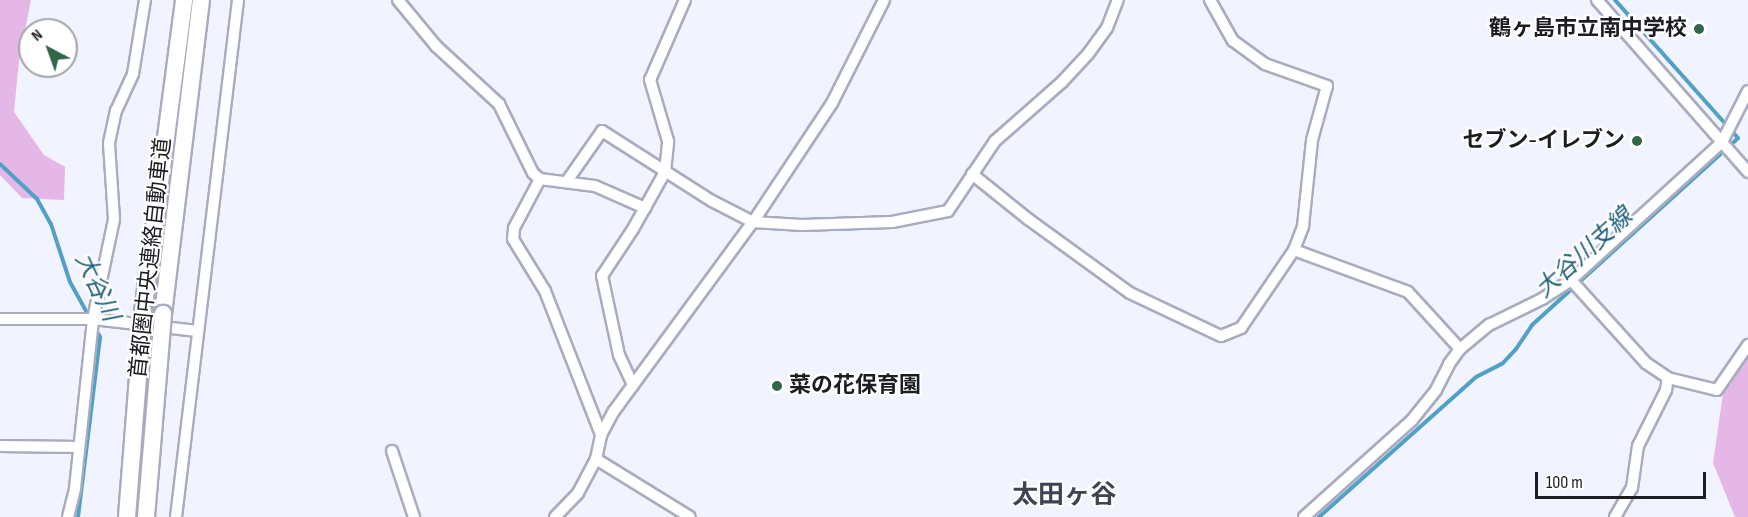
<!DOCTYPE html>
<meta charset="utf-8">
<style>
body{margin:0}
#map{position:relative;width:1748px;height:517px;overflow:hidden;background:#f1f3ff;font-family:"Sofia Sans Condensed","Noto Sans JP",sans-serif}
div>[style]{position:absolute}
.green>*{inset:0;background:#e4b7e7}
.stream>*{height:4px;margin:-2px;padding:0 2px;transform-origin:2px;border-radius:2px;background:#51a1c6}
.roads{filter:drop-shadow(2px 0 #a9acbe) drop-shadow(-2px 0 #a9acbe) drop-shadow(0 2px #a9acbe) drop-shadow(0 -2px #a9acbe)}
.minor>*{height:10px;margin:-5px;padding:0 5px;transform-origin:5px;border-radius:5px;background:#fff}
.highway>*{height:16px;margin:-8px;padding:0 8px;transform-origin:8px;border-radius:8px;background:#fff}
.bridges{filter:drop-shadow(2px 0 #a9acbe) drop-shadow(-2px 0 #a9acbe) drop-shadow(0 2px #a9acbe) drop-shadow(0 -2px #a9acbe)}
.highway-bridge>*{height:16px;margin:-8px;padding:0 8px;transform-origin:8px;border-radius:8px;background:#fff}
.dots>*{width:16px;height:16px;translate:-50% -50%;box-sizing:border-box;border:3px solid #fff;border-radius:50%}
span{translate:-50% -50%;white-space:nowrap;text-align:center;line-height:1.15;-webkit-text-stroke:4.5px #fff;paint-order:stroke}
.poi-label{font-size:22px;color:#1c1d23;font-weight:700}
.right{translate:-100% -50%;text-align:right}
.left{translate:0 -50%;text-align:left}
.street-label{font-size:22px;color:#1c1d23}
.water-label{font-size:24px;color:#225f7a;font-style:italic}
.quarter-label{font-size:26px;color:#404352;font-weight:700}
.north{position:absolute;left:18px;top:18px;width:60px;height:60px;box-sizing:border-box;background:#fff;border:2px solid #a4a5a7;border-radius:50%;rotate:319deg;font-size:16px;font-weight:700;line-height:24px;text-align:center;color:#1c1d23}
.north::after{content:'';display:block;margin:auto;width:21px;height:27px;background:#31664b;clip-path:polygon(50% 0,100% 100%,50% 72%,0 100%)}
.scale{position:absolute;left:1535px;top:472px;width:171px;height:27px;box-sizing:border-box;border:3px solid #1c1d23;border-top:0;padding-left:8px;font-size:18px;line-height:21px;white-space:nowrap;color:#1c1d23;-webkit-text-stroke:4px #fff;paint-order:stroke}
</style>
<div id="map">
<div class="green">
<i style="clip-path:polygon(0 0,31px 0,19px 61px,14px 112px,44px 155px,65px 167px,64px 200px,22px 198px,0 175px)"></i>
<i style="clip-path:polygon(1748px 355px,1748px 517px,1735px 517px,1713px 463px,1723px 394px)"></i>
</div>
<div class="stream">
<i style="left:0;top:164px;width:51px;rotate:43.4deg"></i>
<i style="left:37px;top:199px;width:29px;rotate:61deg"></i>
<i style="left:51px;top:224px;width:61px;rotate:71.9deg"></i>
<i style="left:70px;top:282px;width:39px;rotate:61deg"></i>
<i style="left:78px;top:517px;width:181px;rotate:-83deg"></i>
<i style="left:100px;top:337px;width:10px;rotate:-119deg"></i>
<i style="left:1319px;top:517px;width:210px;rotate:-41.7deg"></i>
<i style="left:1476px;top:377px;width:30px;rotate:-27deg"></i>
<i style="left:1503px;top:363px;width:19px;rotate:-47deg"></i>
<i style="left:1516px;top:349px;width:29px;rotate:-56deg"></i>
<i style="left:1532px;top:325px;width:278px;rotate:-42.2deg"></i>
<i style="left:1738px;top:138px;width:185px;rotate:-131.7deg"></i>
</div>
<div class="roads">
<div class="minor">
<i style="left:398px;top:0;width:60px;rotate:50.4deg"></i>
<i style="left:436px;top:46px;width:86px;rotate:42.6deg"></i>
<i style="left:499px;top:104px;width:77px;rotate:63.8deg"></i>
<i style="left:533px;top:173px;width:9px;rotate:41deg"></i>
<i style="left:540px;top:179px;width:55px;rotate:7.3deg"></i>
<i style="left:595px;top:186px;width:55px;rotate:23.7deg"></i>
<i style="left:1597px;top:0;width:229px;rotate:48.7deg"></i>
<i style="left:972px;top:174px;width:72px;rotate:38.8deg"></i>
<i style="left:1028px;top:219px;width:126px;rotate:36deg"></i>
<i style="left:1130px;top:293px;width:101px;rotate:25.3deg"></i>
<i style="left:1221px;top:336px;width:22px;rotate:-22deg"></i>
<i style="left:1241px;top:328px;width:94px;rotate:-55.8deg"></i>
<i style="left:1294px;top:250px;width:26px;rotate:-69deg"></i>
<i style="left:1303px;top:226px;width:86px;rotate:-84deg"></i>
<i style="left:1312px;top:140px;width:56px;rotate:-74.5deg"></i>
<i style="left:1327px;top:86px;width:66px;rotate:-160.5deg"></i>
<i style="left:1265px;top:64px;width:39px;rotate:-144deg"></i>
<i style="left:1233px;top:41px;width:47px;rotate:-119.3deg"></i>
<i style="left:540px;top:179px;width:55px;rotate:118deg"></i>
<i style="left:514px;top:228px;width:11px;rotate:95deg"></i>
<i style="left:513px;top:239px;width:61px;rotate:58.4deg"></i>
<i style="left:545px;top:291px;width:155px;rotate:68.7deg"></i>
<i style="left:567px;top:181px;width:61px;rotate:-55deg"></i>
<i style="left:602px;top:131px;width:130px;rotate:32.5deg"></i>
<i style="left:712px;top:201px;width:46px;rotate:27.1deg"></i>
<i style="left:753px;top:222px;width:49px;rotate:3.5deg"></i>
<i style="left:802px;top:225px;width:90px;rotate:-1.9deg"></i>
<i style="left:892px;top:222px;width:57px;rotate:-11.1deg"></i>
<i style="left:948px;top:211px;width:84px;rotate:-56.1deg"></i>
<i style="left:995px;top:141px;width:89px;rotate:-41.4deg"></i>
<i style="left:1062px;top:82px;width:38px;rotate:-47deg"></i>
<i style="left:1088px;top:54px;width:32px;rotate:-54deg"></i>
<i style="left:1107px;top:28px;width:30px;rotate:-69deg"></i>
<i style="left:1294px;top:250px;width:121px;rotate:20.2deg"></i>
<i style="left:1408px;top:292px;width:77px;rotate:47.6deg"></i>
<i style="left:1571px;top:280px;width:112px;rotate:47.9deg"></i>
<i style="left:1646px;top:363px;width:27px;rotate:34deg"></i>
<i style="left:1668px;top:378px;width:50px;rotate:13.8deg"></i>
<i style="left:1717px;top:390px;width:55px;rotate:-55.4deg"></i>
<i style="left:0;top:319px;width:93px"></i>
<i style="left:93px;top:319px;width:105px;rotate:6.6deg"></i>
<i style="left:633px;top:385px;width:33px;rotate:-115deg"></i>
<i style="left:619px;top:355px;width:81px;rotate:-102.1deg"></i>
<i style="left:602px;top:276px;width:56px;rotate:-56.6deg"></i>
<i style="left:633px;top:229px;width:65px;rotate:-60.7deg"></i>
<i style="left:665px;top:172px;width:31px;rotate:-84deg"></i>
<i style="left:668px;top:141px;width:64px;rotate:-106.4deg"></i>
<i style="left:650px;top:80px;width:87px;rotate:-66.4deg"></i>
<i style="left:0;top:446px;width:79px;rotate:0.7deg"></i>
<i style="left:392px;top:451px;width:70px;rotate:71.6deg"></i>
<i style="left:596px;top:459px;width:110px;rotate:31.7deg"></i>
<i style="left:68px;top:517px;width:30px;rotate:-76deg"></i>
<i style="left:75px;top:488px;width:170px;rotate:-83.9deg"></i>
<i style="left:93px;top:319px;width:102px;rotate:-78.1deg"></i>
<i style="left:114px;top:219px;width:76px;rotate:-93.8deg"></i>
<i style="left:109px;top:143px;width:33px;rotate:-78deg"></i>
<i style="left:116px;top:111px;width:41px;rotate:-65.3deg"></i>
<i style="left:133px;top:74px;width:75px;rotate:-80.8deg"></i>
<i style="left:176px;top:517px;width:521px;rotate:-83.16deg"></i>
<i style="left:555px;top:517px;width:33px;rotate:-46deg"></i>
<i style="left:578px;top:493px;width:38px;rotate:-62deg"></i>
<i style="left:596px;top:459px;width:25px;rotate:-78deg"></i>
<i style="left:601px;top:435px;width:27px;rotate:-62deg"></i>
<i style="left:614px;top:411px;width:235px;rotate:-53.7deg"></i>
<i style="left:753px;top:222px;width:143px;rotate:-56.4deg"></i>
<i style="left:832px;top:103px;width:115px;rotate:-63.2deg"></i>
<i style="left:1304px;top:517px;width:145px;rotate:-41.9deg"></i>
<i style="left:1412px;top:420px;width:38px;rotate:-51deg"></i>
<i style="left:1436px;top:390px;width:29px;rotate:-63deg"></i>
<i style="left:1449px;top:364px;width:19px;rotate:-54deg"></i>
<i style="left:1460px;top:349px;width:38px;rotate:-40deg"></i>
<i style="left:1489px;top:325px;width:59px;rotate:-26.1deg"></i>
<i style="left:1542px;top:299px;width:35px;rotate:-33deg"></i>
<i style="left:1571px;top:280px;width:205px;rotate:-42.4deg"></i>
<i style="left:1722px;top:142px;width:57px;rotate:-63deg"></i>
<i style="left:1615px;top:517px;width:34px;rotate:-60deg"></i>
<i style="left:1632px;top:488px;width:42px;rotate:-81.9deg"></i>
<i style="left:1638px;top:446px;width:63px;rotate:-63.4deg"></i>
<i style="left:1666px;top:390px;width:12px;rotate:-81deg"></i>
</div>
<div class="highway">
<i style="left:143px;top:312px;width:315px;rotate:-82.5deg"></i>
<i style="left:163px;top:314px;width:316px;rotate:-83.1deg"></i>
</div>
</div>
<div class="bridges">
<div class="highway-bridge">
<i style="left:127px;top:517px;width:206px;rotate:-85.5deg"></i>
<i style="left:146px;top:517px;width:204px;rotate:-85.2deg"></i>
</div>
</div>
<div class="dots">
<i style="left:1699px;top:29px;background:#31664b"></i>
<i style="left:1637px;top:141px;background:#31664b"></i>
<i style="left:777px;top:386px;background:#31664b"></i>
</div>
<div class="poi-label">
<span class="right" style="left:1687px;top:29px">鶴ヶ島市立南中学校</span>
<span class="right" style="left:1625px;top:141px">セブン-イレブン</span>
<span class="left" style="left:789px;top:386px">菜の花保育園</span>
</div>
<div class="street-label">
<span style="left:151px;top:258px;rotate:-84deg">首都圏中央連絡自動車道</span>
</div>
<div class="water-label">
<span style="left:1584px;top:253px;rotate:-42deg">大谷川支線</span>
<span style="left:97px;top:287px;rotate:65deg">大谷川</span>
</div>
<div class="quarter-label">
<span style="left:1064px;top:496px">太田ヶ谷</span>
</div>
<div class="north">N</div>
<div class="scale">100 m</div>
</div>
